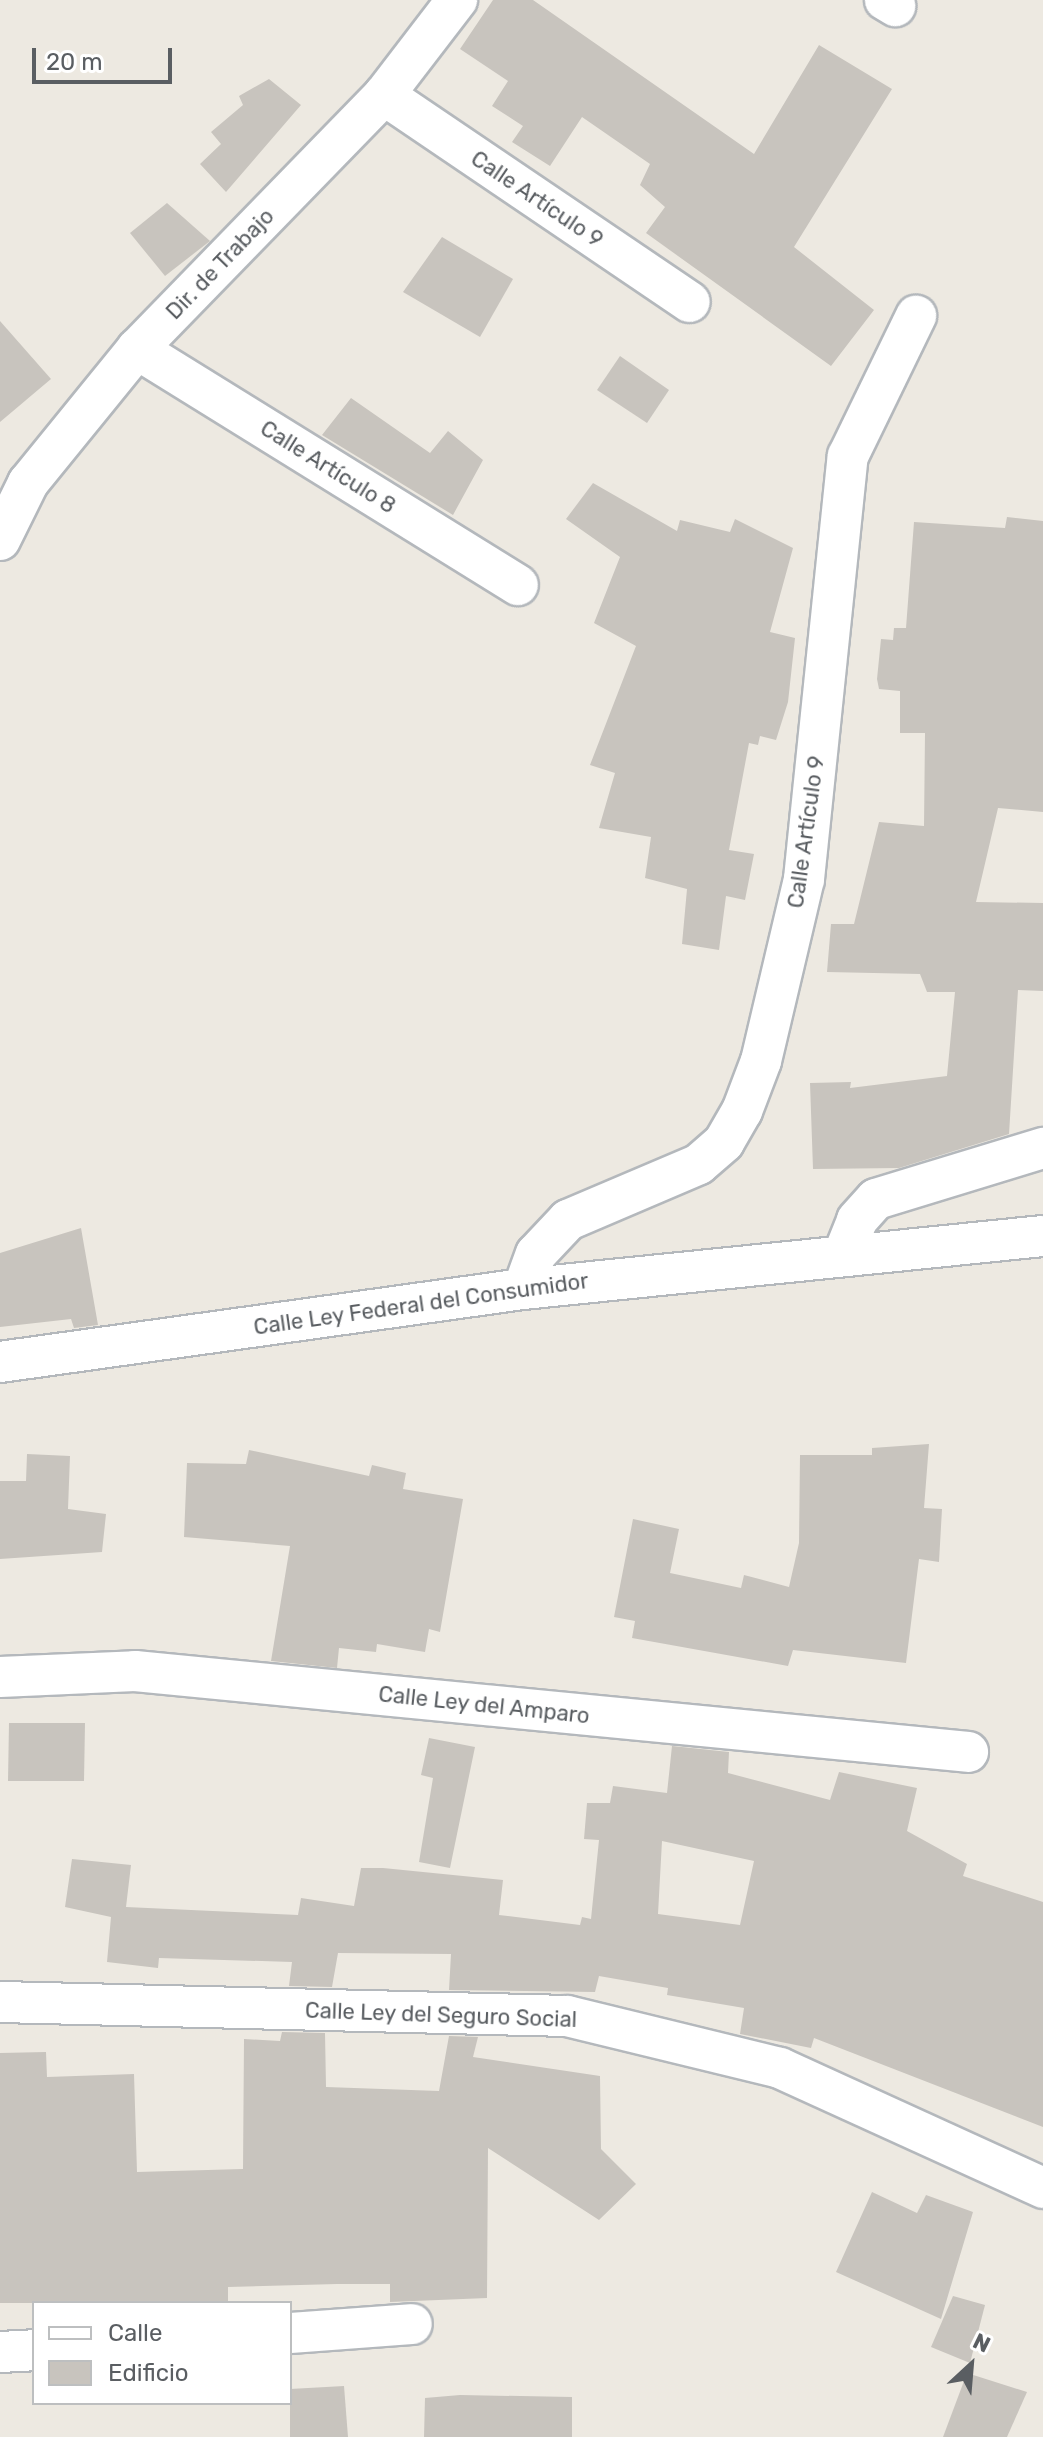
<!DOCTYPE html>
<meta charset="utf-8">
<style>
body{margin:0}
#map{position:relative;width:1043px;height:2437px;overflow:hidden;background:#ede9e1;font-family:Rubik,sans-serif}
div>[style]{position:absolute}
.building>*{inset:0;background:#c8c4be}
.roads{filter:drop-shadow(2px 0 #b4b8bc) drop-shadow(-2px 0 #b4b8bc) drop-shadow(0 2px #b4b8bc) drop-shadow(0 -2px #b4b8bc)}
.street>*{height:40px;margin:-20px;padding:0 20px;transform-origin:20px;border-radius:20px;background:#fff}
span{translate:-50% -50%;white-space:nowrap;text-align:center;line-height:1.15;-webkit-text-stroke:6px #fff;paint-order:stroke}
.street-label{font-size:22px;color:#5a5e62}
.legend{position:absolute;left:32px;top:2301px;width:260px;height:104px;box-sizing:border-box;background:#fff;border:2px solid #bdbfc0;margin:0;padding:10px 14px;list-style:none;font-size:24px;color:#5a5e62}
.legend li{display:flex;align-items:center;gap:16px;height:40px}
.legend b{width:40px;border:2px solid #bdbfc0}
.north{position:absolute;left:931px;top:2325px;width:80px;height:80px;-webkit-text-stroke:6px #fff;paint-order:stroke;rotate:26deg;font-size:22px;font-weight:700;line-height:32px;text-align:center;color:#5a5e62}
.north::after{content:'';display:block;margin:auto;width:28px;height:36px;background:#5a5e62;clip-path:polygon(50% 0,100% 100%,50% 72%,0 100%)}
.scale{position:absolute;left:32px;top:48px;width:140px;height:36px;box-sizing:border-box;border:4px solid #5a5e62;border-top:0;padding-left:10px;font-size:24px;line-height:28px;white-space:nowrap;color:#5a5e62;-webkit-text-stroke:6px #fff;paint-order:stroke}
</style>
<div id="map">
<div class="building">
<i style="clip-path:polygon(493px 0,533px 0,754px 154px,819px 45px,892px 89px,794px 247px,874px 310px,831px 366px,646px 233px,665px 207px,640px 185px,650px 164px,582px 117px,550px 166px,512px 142px,523px 126px,492px 106px,508px 81px,460px 49px)"></i>
<i style="clip-path:polygon(269px 79px,301px 105px,226px 192px,200px 164px,221px 144px,211px 132px,243px 105px,239px 96px)"></i>
<i style="clip-path:polygon(167px 203px,210px 241px,165px 276px,130px 233px)"></i>
<i style="clip-path:polygon(442px 237px,513px 279px,480px 337px,403px 292px)"></i>
<i style="clip-path:polygon(0 321px,51px 379px,0 422px)"></i>
<i style="clip-path:polygon(620px 356px,669px 390px,647px 423px,597px 390px)"></i>
<i style="clip-path:polygon(351px 398px,430px 453px,448px 431px,483px 460px,453px 515px,322px 435px)"></i>
<i style="clip-path:polygon(593px 483px,677px 531px,680px 520px,730px 532px,735px 519px,793px 548px,770px 632px,795px 638px,788px 702px,776px 740px,760px 736px,758px 745px,749px 743px,729px 850px,754px 854px,745px 900px,726px 896px,719px 950px,682px 944px,687px 889px,645px 878px,651px 837px,599px 828px,615px 773px,590px 765px,636px 646px,594px 623px,620px 557px,566px 519px)"></i>
<i style="clip-path:polygon(1007px 517px,1043px 521px,1043px 812px,998px 808px,976px 902px,1043px 903px,1043px 991px,1018px 990px,1009px 1134px,899px 1168px,813px 1169px,810px 1083px,851px 1082px,850px 1088px,947px 1076px,955px 992px,927px 992px,920px 974px,827px 972px,831px 924px,854px 924px,879px 822px,924px 826px,925px 733px,900px 733px,900px 691px,879px 689px,877px 679px,881px 639px,893px 640px,894px 628px,906px 628px,914px 522px,1005px 528px)"></i>
<i style="clip-path:polygon(81px 1228px,98px 1325px,74px 1328px,71px 1319px,0 1327px,0 1253px)"></i>
<i style="clip-path:polygon(929px 1444px,924px 1508px,942px 1509px,939px 1562px,919px 1559px,906px 1663px,793px 1650px,788px 1666px,632px 1638px,635px 1621px,614px 1617px,633px 1519px,679px 1529px,670px 1573px,741px 1588px,744px 1575px,789px 1587px,799px 1543px,800px 1455px,872px 1455px,872px 1448px)"></i>
<i style="clip-path:polygon(249px 1450px,369px 1476px,372px 1465px,406px 1473px,403px 1489px,463px 1499px,440px 1632px,429px 1629px,425px 1652px,377px 1644px,376px 1652px,339px 1648px,337px 1668px,271px 1661px,290px 1546px,184px 1537px,187px 1463px,246px 1464px)"></i>
<i style="clip-path:polygon(27px 1454px,70px 1456px,68px 1509px,106px 1514px,102px 1552px,0 1559px,0 1481px,26px 1481px)"></i>
<i style="clip-path:polygon(9px 1723px,85px 1723px,84px 1781px,8px 1781px)"></i>
<i style="clip-path:polygon(429px 1738px,475px 1747px,450px 1868px,419px 1862px,433px 1778px,421px 1775px)"></i>
<i style="clip-path:polygon(evenodd,672px 1746px,729px 1752px,728px 1773px,830px 1800px,839px 1772px,917px 1788px,907px 1831px,967px 1864px,963px 1876px,1043px 1902px,1043px 2127px,814px 2038px,811px 2048px,740px 2034px,744px 2008px,667px 1995px,668px 1988px,599px 1976px,595px 1992px,449px 1990px,451px 1954px,338px 1953px,332px 1987px,289px 1986px,292px 1962px,159px 1958px,158px 1968px,107px 1962px,111px 1917px,65px 1907px,72px 1859px,131px 1865px,126px 1907px,298px 1915px,301px 1898px,354px 1906px,361px 1868px,383px 1868px,503px 1880px,499px 1915px,580px 1925px,582px 1917px,591px 1919px,599px 1840px,584px 1839px,587px 1803px,610px 1803px,613px 1786px,667px 1793px,672px 1746px,662px 1841px,754px 1861px,740px 1925px,658px 1914px,662px 1841px)"></i>
<i style="clip-path:polygon(282px 2032px,325px 2033px,326px 2087px,439px 2091px,449px 2036px,478px 2037px,473px 2057px,600px 2076px,601px 2149px,636px 2184px,599px 2220px,488px 2148px,487px 2298px,390px 2302px,390px 2284px,337px 2284px,228px 2287px,228px 2303px,0 2303px,0 2053px,46px 2052px,47px 2077px,134px 2074px,137px 2172px,243px 2169px,244px 2039px,280px 2041px)"></i>
<i style="clip-path:polygon(872px 2192px,917px 2213px,926px 2195px,973px 2212px,941px 2319px,836px 2272px)"></i>
<i style="clip-path:polygon(953px 2296px,985px 2305px,970px 2363px,931px 2347px)"></i>
<i style="clip-path:polygon(967px 2373px,1027px 2392px,1007px 2437px,943px 2437px)"></i>
<i style="clip-path:polygon(344px 2386px,348px 2437px,290px 2437px,290px 2389px)"></i>
<i style="clip-path:polygon(460px 2395px,572px 2397px,572px 2437px,424px 2437px,425px 2398px)"></i>
</div>
<div class="roads">
<div class="street">
<i style="left:885px;top:0;width:12px;rotate:31deg"></i>
<i style="left:384px;top:95px;width:369px;rotate:34.1deg"></i>
<i style="left:137px;top:349px;width:448px;rotate:31.8deg"></i>
<i style="left:0;top:540px;width:64px;rotate:-63.8deg"></i>
<i style="left:28px;top:483px;width:173px;rotate:-50.9deg"></i>
<i style="left:137px;top:349px;width:354px;rotate:-45.8deg"></i>
<i style="left:384px;top:95px;width:120px;rotate:-52.5deg"></i>
<i style="left:844px;top:1253px;width:35px;rotate:-68deg"></i>
<i style="left:857px;top:1220px;width:28px;rotate:-48deg"></i>
<i style="left:876px;top:1199px;width:175px;rotate:-17deg"></i>
<i style="left:523px;top:1289px;width:37px;rotate:-70deg"></i>
<i style="left:536px;top:1254px;width:47px;rotate:-46.7deg"></i>
<i style="left:568px;top:1220px;width:142px;rotate:-23.1deg"></i>
<i style="left:699px;top:1164px;width:33px;rotate:-41deg"></i>
<i style="left:724px;top:1142px;width:36px;rotate:-60deg"></i>
<i style="left:742px;top:1111px;width:53px;rotate:-69.2deg"></i>
<i style="left:761px;top:1061px;width:187px;rotate:-76.7deg"></i>
<i style="left:804px;top:879px;width:425px;rotate:-84.1deg"></i>
<i style="left:848px;top:456px;width:156px;rotate:-64.1deg"></i>
<i style="left:0;top:1362px;width:528px;rotate:-7.95deg"></i>
<i style="left:523px;top:1289px;width:523px;rotate:-5.82deg"></i>
<i style="left:0;top:1677px;width:135px;rotate:-2.5deg"></i>
<i style="left:135px;top:1671px;width:837px;rotate:5.55deg"></i>
<i style="left:0;top:2002px;width:567px;rotate:1.41deg"></i>
<i style="left:567px;top:2016px;width:219px;rotate:13.7deg"></i>
<i style="left:780px;top:2068px;width:289px;rotate:24.5deg"></i>
<i style="left:290px;top:2333px;width:122px;rotate:-4.2deg"></i>
<i style="left:0;top:2352px;width:34px;rotate:-3deg"></i>
</div>
</div>
<div class="street-label">
<span style="left:537px;top:199px;rotate:34deg">Calle Artículo 9</span>
<span style="left:220px;top:264px;rotate:-46deg">Dir. de Trabajo</span>
<span style="left:328px;top:467px;rotate:32deg">Calle Artículo 8</span>
<span style="left:806px;top:832px;rotate:-82deg">Calle Artículo 9</span>
<span style="left:421px;top:1304px;rotate:-8deg">Calle Ley Federal del Consumidor</span>
<span style="left:484px;top:1705px;rotate:6deg">Calle Ley del Amparo</span>
<span style="left:441px;top:2015px;rotate:2deg">Calle Ley del Seguro Social</span>
</div>
<ul class="legend">
<li><b style="height:10px;background:#fff"></b>Calle</li>
<li><b style="height:22px;background:#c8c4be"></b>Edificio</li>
</ul>
<div class="north">N</div>
<div class="scale">20 m</div>
</div>
